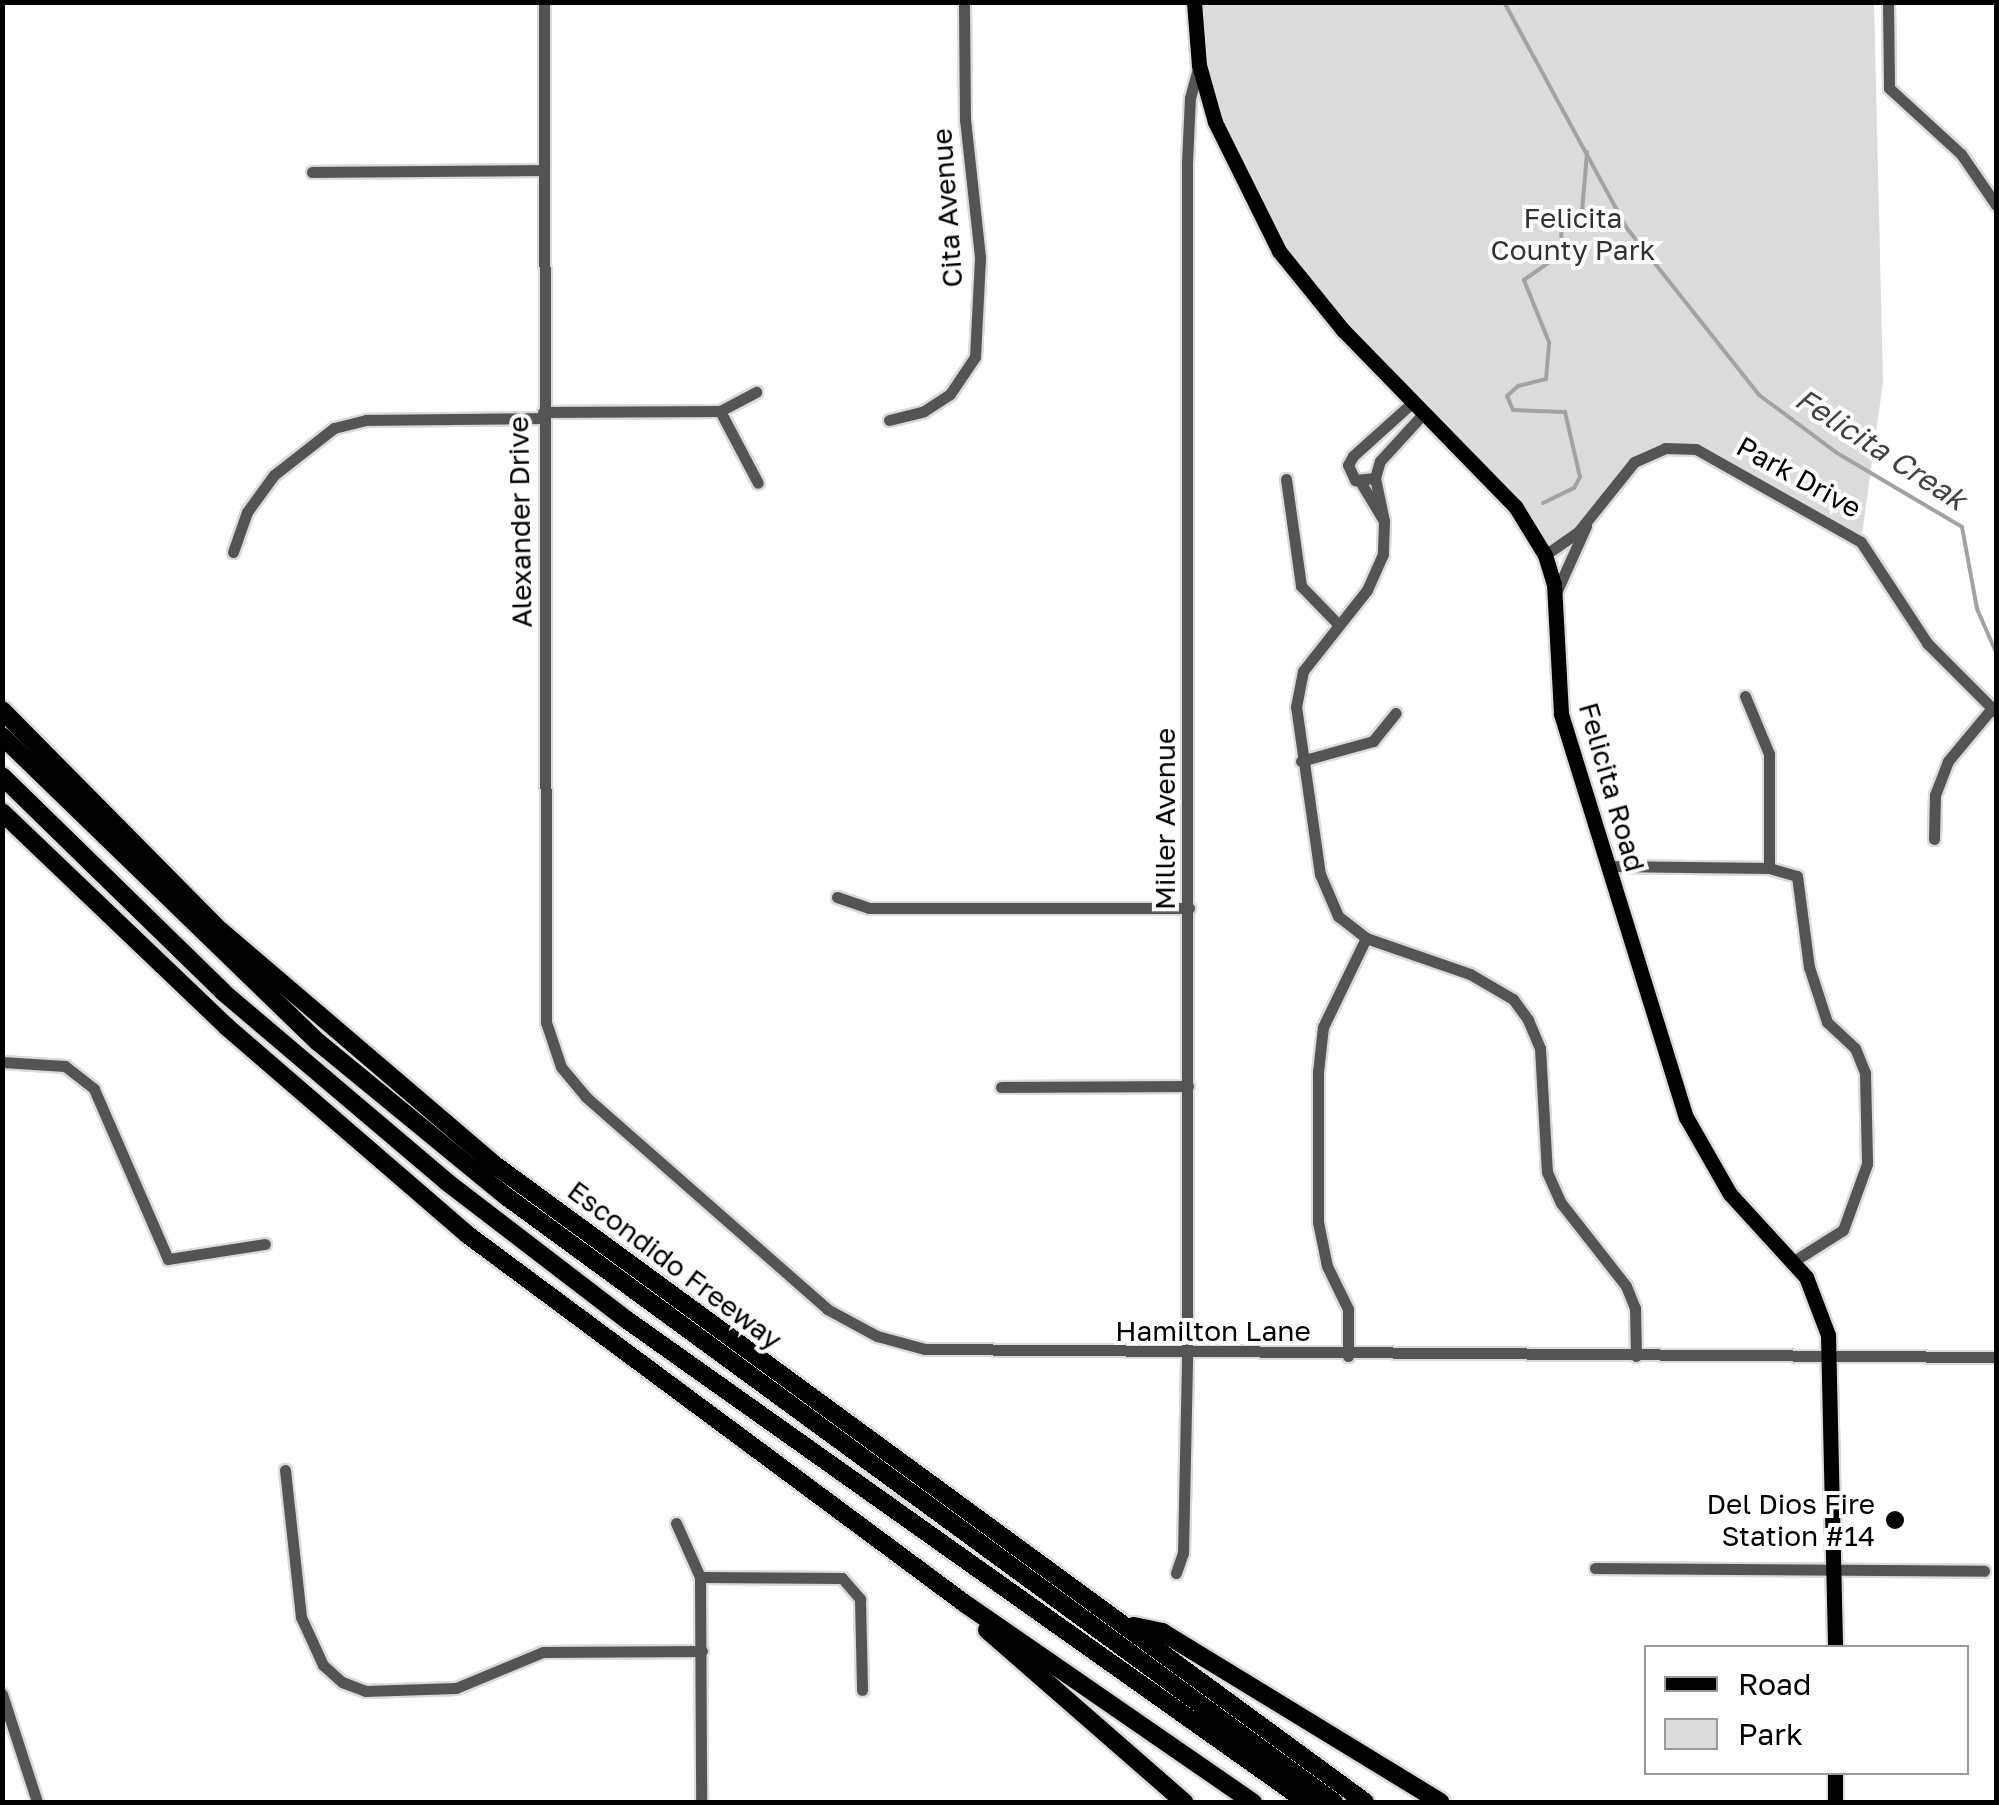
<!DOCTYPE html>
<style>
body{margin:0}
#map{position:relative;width:1999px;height:1805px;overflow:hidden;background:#fff;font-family:"Golos Text",sans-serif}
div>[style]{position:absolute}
.green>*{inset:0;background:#dbdbdb}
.stream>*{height:4px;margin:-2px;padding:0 2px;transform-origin:2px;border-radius:2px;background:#a2a2a2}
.roads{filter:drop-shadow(2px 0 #dbdbdb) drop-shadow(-2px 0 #dbdbdb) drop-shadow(0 2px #dbdbdb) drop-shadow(0 -2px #dbdbdb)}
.minor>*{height:11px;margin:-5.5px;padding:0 5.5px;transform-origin:5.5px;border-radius:5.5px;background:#545454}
.major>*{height:15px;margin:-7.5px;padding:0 7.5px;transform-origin:7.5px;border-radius:7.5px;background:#000}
.highway>*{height:18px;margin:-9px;padding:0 9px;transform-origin:9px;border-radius:9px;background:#000}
.dots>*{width:28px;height:28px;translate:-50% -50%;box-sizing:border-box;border:5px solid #fff;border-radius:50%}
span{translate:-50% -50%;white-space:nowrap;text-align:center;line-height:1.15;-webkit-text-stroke:8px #fff;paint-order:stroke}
.street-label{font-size:28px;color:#000}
.park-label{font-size:28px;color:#323232}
.poi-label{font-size:28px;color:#000}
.right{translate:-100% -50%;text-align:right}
.water-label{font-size:30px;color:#434343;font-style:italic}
.frame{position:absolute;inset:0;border:5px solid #000;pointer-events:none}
.legend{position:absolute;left:1644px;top:1645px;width:325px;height:130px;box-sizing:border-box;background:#fff;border:2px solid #999;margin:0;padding:12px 18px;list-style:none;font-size:30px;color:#000}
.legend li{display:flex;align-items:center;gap:20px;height:50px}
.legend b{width:50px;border:2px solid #999}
</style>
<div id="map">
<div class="green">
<i style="clip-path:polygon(1194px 3px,1874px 3px,1883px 382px,1861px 542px,1696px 449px,1642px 457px,1587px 522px,1545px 555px,1537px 537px,1305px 286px,1215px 122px)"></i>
</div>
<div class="stream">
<i style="left:1504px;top:2px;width:256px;rotate:61.5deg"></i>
<i style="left:1626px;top:227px;width:214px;rotate:51.6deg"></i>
<i style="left:1759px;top:395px;width:97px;rotate:36.6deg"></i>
<i style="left:1837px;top:453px;width:145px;rotate:30.6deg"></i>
<i style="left:1962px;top:527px;width:83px;rotate:79.6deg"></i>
<i style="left:1977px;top:609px;width:47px;rotate:66.2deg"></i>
<i style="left:1582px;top:212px;width:60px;rotate:-85.2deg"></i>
<i style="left:1543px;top:503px;width:34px;rotate:-26deg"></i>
<i style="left:1574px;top:488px;width:13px;rotate:-61deg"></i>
<i style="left:1580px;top:477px;width:67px;rotate:-103deg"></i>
<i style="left:1565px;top:412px;width:52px;rotate:-177.8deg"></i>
<i style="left:1513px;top:410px;width:15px;rotate:-113deg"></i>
<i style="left:1507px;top:396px;width:15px;rotate:-42deg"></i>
<i style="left:1518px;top:386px;width:29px;rotate:-14deg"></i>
<i style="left:1546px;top:379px;width:37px;rotate:-85deg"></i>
<i style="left:1549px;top:342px;width:67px;rotate:-112deg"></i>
<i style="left:1524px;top:280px;width:47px;rotate:-35.4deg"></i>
<i style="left:1562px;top:253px;width:25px;rotate:-92deg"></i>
<i style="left:1561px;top:228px;width:9px;rotate:-41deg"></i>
</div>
<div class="roads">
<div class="minor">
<i style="left:544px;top:2px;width:1020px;rotate:89.89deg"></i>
<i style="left:546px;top:1022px;width:47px;rotate:71.6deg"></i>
<i style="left:561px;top:1067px;width:39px;rotate:50deg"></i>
<i style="left:586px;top:1097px;width:321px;rotate:41.3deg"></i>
<i style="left:827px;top:1309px;width:57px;rotate:28.4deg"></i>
<i style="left:877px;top:1336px;width:50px;rotate:15.2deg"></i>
<i style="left:925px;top:1349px;width:1071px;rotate:0.43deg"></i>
<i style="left:1888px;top:2px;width:86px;rotate:89.3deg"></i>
<i style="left:1889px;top:88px;width:98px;rotate:42.5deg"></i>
<i style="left:1961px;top:154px;width:62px;rotate:55.5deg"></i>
<i style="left:312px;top:172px;width:232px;rotate:-0.5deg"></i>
<i style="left:1413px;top:402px;width:81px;rotate:138deg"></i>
<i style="left:1353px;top:456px;width:10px;rotate:119deg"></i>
<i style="left:1348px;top:465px;width:17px;rotate:65deg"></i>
<i style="left:1355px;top:480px;width:20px;rotate:-6deg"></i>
<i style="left:1375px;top:478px;width:18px;rotate:-74deg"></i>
<i style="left:1380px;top:461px;width:65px;rotate:-47.5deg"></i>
<i style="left:720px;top:411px;width:81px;rotate:62.2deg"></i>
<i style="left:543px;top:412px;width:177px;rotate:-0.3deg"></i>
<i style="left:720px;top:411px;width:41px;rotate:-27.8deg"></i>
<i style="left:889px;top:420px;width:36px;rotate:-14deg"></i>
<i style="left:924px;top:411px;width:31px;rotate:-33deg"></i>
<i style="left:950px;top:394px;width:45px;rotate:-56deg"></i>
<i style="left:975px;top:357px;width:100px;rotate:-87.1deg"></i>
<i style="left:980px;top:257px;width:138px;rotate:-96.2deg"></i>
<i style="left:965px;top:120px;width:118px;rotate:-90.5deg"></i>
<i style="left:1286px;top:479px;width:108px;rotate:82deg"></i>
<i style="left:1301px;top:586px;width:53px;rotate:45.8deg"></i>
<i style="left:1361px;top:483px;width:44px;rotate:58.8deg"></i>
<i style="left:1384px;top:521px;width:44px;rotate:-101.8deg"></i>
<i style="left:1384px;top:521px;width:33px;rotate:92deg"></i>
<i style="left:1383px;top:554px;width:39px;rotate:114deg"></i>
<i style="left:1367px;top:590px;width:103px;rotate:128.3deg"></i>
<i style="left:1303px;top:671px;width:36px;rotate:101deg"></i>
<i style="left:1296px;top:706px;width:170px;rotate:81.9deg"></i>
<i style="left:1320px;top:874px;width:46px;rotate:66.8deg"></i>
<i style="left:1338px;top:916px;width:36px;rotate:38deg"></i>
<i style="left:1366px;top:938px;width:110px;rotate:19.1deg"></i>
<i style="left:1470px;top:974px;width:50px;rotate:30.2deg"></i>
<i style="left:1513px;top:999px;width:26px;rotate:54deg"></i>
<i style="left:1528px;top:1020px;width:30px;rotate:67deg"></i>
<i style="left:1540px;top:1048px;width:124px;rotate:86.8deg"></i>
<i style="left:1547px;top:1172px;width:34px;rotate:66deg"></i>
<i style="left:1561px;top:1203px;width:105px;rotate:51.9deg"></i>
<i style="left:1626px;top:1286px;width:24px;rotate:68deg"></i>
<i style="left:1635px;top:1308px;width:48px;rotate:88.8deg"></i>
<i style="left:233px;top:552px;width:42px;rotate:-70.7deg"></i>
<i style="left:247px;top:512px;width:46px;rotate:-53.9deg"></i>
<i style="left:274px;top:475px;width:76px;rotate:-38.1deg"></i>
<i style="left:334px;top:428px;width:33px;rotate:-14deg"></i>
<i style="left:366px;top:420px;width:177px;rotate:-0.6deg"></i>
<i style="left:1545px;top:555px;width:40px;rotate:-34.9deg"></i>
<i style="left:1578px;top:532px;width:90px;rotate:-51.3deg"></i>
<i style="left:1634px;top:462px;width:34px;rotate:-24deg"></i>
<i style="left:1665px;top:448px;width:31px;rotate:2deg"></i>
<i style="left:1696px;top:449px;width:189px;rotate:29.4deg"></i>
<i style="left:1861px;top:542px;width:121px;rotate:56.8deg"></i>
<i style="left:1927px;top:643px;width:98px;rotate:45deg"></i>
<i style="left:1555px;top:595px;width:76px;rotate:-65.8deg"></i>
<i style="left:1745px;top:696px;width:63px;rotate:67.5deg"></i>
<i style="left:1769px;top:754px;width:114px;rotate:90deg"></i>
<i style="left:1301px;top:761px;width:75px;rotate:-15.5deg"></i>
<i style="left:1373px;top:741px;width:36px;rotate:-51deg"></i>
<i style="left:1934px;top:839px;width:44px;rotate:-88.7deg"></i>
<i style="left:1935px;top:795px;width:36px;rotate:-69deg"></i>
<i style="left:1948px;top:761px;width:69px;rotate:-50.3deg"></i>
<i style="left:1607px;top:866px;width:162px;rotate:0.7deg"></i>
<i style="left:1769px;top:868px;width:29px;rotate:16deg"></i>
<i style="left:1797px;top:876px;width:92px;rotate:82.5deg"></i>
<i style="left:1809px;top:967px;width:58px;rotate:71.9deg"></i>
<i style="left:1827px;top:1022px;width:38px;rotate:43deg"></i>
<i style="left:1855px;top:1048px;width:27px;rotate:68deg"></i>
<i style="left:1865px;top:1073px;width:91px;rotate:88.7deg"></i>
<i style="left:1867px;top:1164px;width:70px;rotate:110deg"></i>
<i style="left:1843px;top:1230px;width:58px;rotate:147.7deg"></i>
<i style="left:837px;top:897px;width:34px;rotate:19deg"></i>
<i style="left:869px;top:908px;width:320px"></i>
<i style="left:2px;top:1062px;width:63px;rotate:3.6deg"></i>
<i style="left:65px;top:1066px;width:37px;rotate:38deg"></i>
<i style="left:94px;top:1089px;width:185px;rotate:66.5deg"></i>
<i style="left:168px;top:1259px;width:98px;rotate:-8.8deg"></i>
<i style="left:1001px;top:1087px;width:187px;rotate:-0.3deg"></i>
<i style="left:1348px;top:1356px;width:47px;rotate:-90deg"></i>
<i style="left:1348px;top:1309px;width:48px;rotate:-116deg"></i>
<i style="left:1327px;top:1266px;width:45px;rotate:-101.6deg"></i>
<i style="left:1318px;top:1222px;width:150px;rotate:-90deg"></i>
<i style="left:1318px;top:1072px;width:45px;rotate:-83.7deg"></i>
<i style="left:1323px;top:1027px;width:99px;rotate:-64.2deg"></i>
<i style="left:285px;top:1470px;width:148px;rotate:83.8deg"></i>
<i style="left:301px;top:1617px;width:53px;rotate:65.4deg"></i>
<i style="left:323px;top:1665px;width:25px;rotate:42deg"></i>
<i style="left:342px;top:1682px;width:25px;rotate:21deg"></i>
<i style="left:365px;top:1691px;width:91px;rotate:-1.9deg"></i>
<i style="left:456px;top:1688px;width:94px;rotate:-22.5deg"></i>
<i style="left:543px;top:1652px;width:159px;rotate:-0.4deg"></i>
<i style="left:676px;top:1523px;width:59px;rotate:66deg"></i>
<i style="left:700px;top:1577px;width:225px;rotate:89.7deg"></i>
<i style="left:1595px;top:1568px;width:389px;rotate:0.4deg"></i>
<i style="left:1176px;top:1573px;width:21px;rotate:-71deg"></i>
<i style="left:1183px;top:1553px;width:198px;rotate:-88.8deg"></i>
<i style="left:1187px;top:1355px;width:1192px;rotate:-90deg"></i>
<i style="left:1187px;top:163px;width:65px;rotate:-87.4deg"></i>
<i style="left:1190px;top:98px;width:34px;rotate:-75deg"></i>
<i style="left:700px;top:1577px;width:142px;rotate:0.4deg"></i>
<i style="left:842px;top:1578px;width:28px;rotate:49deg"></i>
<i style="left:860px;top:1599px;width:91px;rotate:88.7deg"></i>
<i style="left:2px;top:1694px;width:114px;rotate:72deg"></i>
</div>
<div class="major">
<i style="left:1194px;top:2px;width:63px;rotate:85.5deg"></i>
<i style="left:1199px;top:65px;width:59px;rotate:74.3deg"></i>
<i style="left:1215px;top:122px;width:144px;rotate:63.6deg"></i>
<i style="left:1279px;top:251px;width:102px;rotate:51deg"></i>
<i style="left:1343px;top:330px;width:246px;rotate:45.7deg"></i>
<i style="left:1515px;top:506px;width:57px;rotate:58.5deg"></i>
<i style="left:1545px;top:555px;width:30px;rotate:73deg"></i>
<i style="left:1554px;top:584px;width:130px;rotate:86.9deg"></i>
<i style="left:1561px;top:714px;width:422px;rotate:72.8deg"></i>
<i style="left:1686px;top:1117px;width:89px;rotate:60.3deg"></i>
<i style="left:1730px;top:1194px;width:113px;rotate:47.5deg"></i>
<i style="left:1806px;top:1277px;width:62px;rotate:69.2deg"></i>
<i style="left:1828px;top:1335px;width:313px;rotate:88.7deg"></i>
<i style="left:1835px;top:1772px;width:30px;rotate:90deg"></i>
</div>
<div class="highway">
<i style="left:2px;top:710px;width:311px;rotate:45.3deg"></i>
<i style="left:221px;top:931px;width:355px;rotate:40.5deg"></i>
<i style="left:491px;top:1162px;width:1083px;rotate:36.21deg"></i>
<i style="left:2px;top:736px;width:440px;rotate:44.1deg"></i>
<i style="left:318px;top:1042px;width:244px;rotate:39.4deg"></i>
<i style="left:507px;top:1197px;width:1025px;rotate:36.19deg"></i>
<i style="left:2px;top:776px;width:309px;rotate:44.3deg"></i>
<i style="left:223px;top:992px;width:294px;rotate:40.3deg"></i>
<i style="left:447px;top:1182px;width:227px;rotate:37.5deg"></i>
<i style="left:627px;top:1320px;width:834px;rotate:35.33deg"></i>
<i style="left:2px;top:812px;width:311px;rotate:43.7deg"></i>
<i style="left:227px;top:1027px;width:318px;rotate:40.8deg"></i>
<i style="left:468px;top:1235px;width:618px;rotate:36.57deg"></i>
<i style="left:964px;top:1603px;width:351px;rotate:34.6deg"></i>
<i style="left:1134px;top:1626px;width:29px;rotate:12deg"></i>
<i style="left:1162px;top:1632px;width:326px;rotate:31.4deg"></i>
<i style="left:987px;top:1630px;width:262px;rotate:41.1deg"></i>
</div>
</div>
<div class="dots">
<i style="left:1895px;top:1520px;background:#000"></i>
</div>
<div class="street-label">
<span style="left:947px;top:208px;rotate:-94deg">Cita Avenue</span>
<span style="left:1799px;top:477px;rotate:29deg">Park Drive</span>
<span style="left:520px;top:522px;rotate:-91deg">Alexander Drive</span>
<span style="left:1612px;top:787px;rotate:74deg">Felicita Road</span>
<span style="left:1165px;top:819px;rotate:-90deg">Miller Avenue</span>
<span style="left:675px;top:1265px;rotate:37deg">Escondido Freeway</span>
<span style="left:1213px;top:1331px">Hamilton Lane</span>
</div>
<div class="park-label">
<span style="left:1573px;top:234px">Felicita<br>County Park</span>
</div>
<div class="poi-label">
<span class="right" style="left:1875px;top:1520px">Del Dios Fire<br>Station #14</span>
</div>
<div class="water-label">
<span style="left:1881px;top:449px;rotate:33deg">Felicita Creak</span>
</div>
<div class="frame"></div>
<ul class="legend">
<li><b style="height:12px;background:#000"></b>Road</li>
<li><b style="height:28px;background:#dbdbdb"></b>Park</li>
</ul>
</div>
